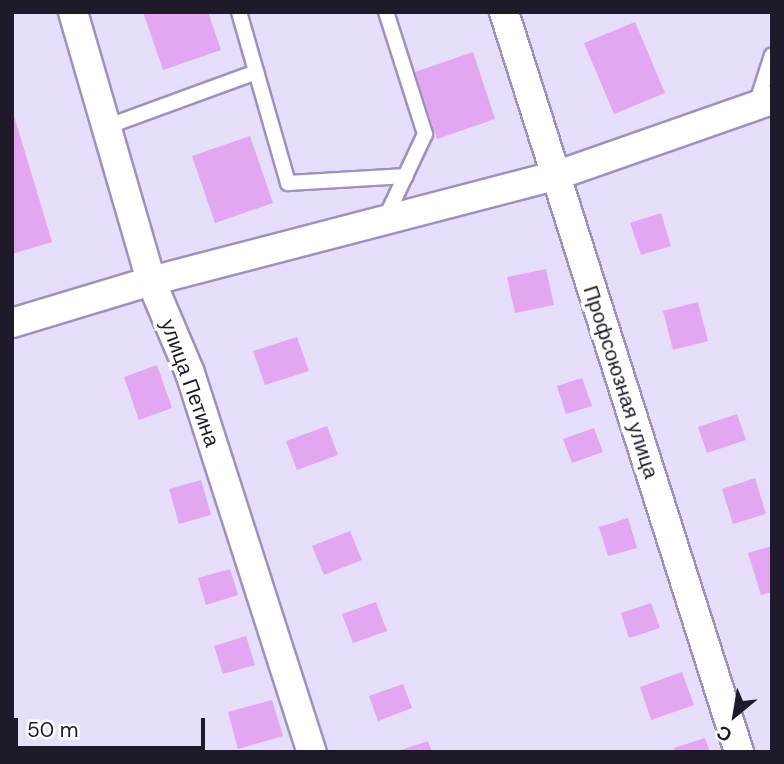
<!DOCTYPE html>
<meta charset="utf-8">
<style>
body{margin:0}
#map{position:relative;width:784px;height:764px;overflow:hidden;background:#e6defb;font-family:"DM Sans",sans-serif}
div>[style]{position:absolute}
.building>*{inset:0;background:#e2a7f0}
.roads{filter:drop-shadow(2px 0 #9f90be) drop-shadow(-2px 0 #9f90be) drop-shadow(0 2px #9f90be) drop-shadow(0 -2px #9f90be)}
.lane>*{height:14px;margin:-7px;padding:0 7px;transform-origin:7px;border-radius:7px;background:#fff}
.street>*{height:28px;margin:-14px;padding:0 14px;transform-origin:14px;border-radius:14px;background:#fff}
span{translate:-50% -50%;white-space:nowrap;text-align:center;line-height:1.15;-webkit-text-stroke:7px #fff;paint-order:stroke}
.street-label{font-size:21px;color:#1f192a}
.frame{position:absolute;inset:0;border:14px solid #1f192a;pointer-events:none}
.north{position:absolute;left:700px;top:680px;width:70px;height:70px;-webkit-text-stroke:5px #fff;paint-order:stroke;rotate:210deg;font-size:19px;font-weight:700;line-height:28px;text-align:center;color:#1f192a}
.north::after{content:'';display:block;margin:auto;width:24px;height:32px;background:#1f192a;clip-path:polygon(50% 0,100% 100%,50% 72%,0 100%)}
.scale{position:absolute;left:14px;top:718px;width:191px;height:32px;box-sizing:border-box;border:4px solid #1f192a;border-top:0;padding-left:9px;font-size:21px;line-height:24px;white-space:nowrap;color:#1f192a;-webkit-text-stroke:5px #fff;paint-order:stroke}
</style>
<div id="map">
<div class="building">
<i style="clip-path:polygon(143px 12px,208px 12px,221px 50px,163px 70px)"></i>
<i style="clip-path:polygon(635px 22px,665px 93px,614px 114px,584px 43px)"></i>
<i style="clip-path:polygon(473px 52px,495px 119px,437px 139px,415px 72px)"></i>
<i style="clip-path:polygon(12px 109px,52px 242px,12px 254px)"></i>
<i style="clip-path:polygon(250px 136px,273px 203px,215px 223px,192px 156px)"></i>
<i style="clip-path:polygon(661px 213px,671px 246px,641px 255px,630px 223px)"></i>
<i style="clip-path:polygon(546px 269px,554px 305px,515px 313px,507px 277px)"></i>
<i style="clip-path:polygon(698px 302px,708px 341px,673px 350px,663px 311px)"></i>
<i style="clip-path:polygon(297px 337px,309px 371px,265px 385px,253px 351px)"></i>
<i style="clip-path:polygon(157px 365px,172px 408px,139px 420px,124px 377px)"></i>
<i style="clip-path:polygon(582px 378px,592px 406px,566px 414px,557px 386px)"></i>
<i style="clip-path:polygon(737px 414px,746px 440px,707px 453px,698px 427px)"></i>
<i style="clip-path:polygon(327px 426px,338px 455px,297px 470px,286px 441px)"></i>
<i style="clip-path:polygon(594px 428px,603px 452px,572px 463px,563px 439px)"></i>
<i style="clip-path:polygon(755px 478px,766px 514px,733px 524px,722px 489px)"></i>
<i style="clip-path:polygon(201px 480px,211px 515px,179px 524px,169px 489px)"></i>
<i style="clip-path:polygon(628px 518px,637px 548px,608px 556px,599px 527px)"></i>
<i style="clip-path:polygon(350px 531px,362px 560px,324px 575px,312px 546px)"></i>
<i style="clip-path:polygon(772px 546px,772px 592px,761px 595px,748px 553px)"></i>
<i style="clip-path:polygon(230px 569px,238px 595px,206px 605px,198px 578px)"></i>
<i style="clip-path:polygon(376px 602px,387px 631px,353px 643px,342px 614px)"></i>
<i style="clip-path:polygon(651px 603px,660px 628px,629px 638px,621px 613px)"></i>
<i style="clip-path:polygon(246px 636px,255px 665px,223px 674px,214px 646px)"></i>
<i style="clip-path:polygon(682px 672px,694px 705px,651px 720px,640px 687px)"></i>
<i style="clip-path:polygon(403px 684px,412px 708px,378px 721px,369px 696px)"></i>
<i style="clip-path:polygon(272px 700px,283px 736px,238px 749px,228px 712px)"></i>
<i style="clip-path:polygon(705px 738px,710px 752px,675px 752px,674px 748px)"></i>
<i style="clip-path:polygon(428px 741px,432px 752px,398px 752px,398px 751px)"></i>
</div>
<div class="roads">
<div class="lane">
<i style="left:239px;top:12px;width:178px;rotate:74deg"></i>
<i style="left:288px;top:183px;width:118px;rotate:-3.4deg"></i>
<i style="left:756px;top:105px;width:52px;rotate:-72.3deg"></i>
<i style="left:106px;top:127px;width:160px;rotate:-20.1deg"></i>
<i style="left:385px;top:219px;width:94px;rotate:-64.8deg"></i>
<i style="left:425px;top:134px;width:128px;rotate:-107.7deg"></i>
</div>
<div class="street">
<i style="left:73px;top:12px;width:280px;rotate:73.8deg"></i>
<i style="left:151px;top:281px;width:100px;rotate:67deg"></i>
<i style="left:190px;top:373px;width:398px;rotate:72.2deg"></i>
<i style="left:504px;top:12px;width:776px;rotate:72.38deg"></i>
<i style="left:12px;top:323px;width:145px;rotate:-16.8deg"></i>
<i style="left:151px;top:281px;width:417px;rotate:-14.6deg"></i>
<i style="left:555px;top:176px;width:230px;rotate:-19.3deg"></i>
</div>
</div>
<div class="street-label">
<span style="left:621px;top:382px;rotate:72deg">Профсоюзная улица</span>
<span style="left:190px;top:383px;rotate:70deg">улица Петина</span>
</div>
<div class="frame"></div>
<div class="north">С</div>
<div class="scale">50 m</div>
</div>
